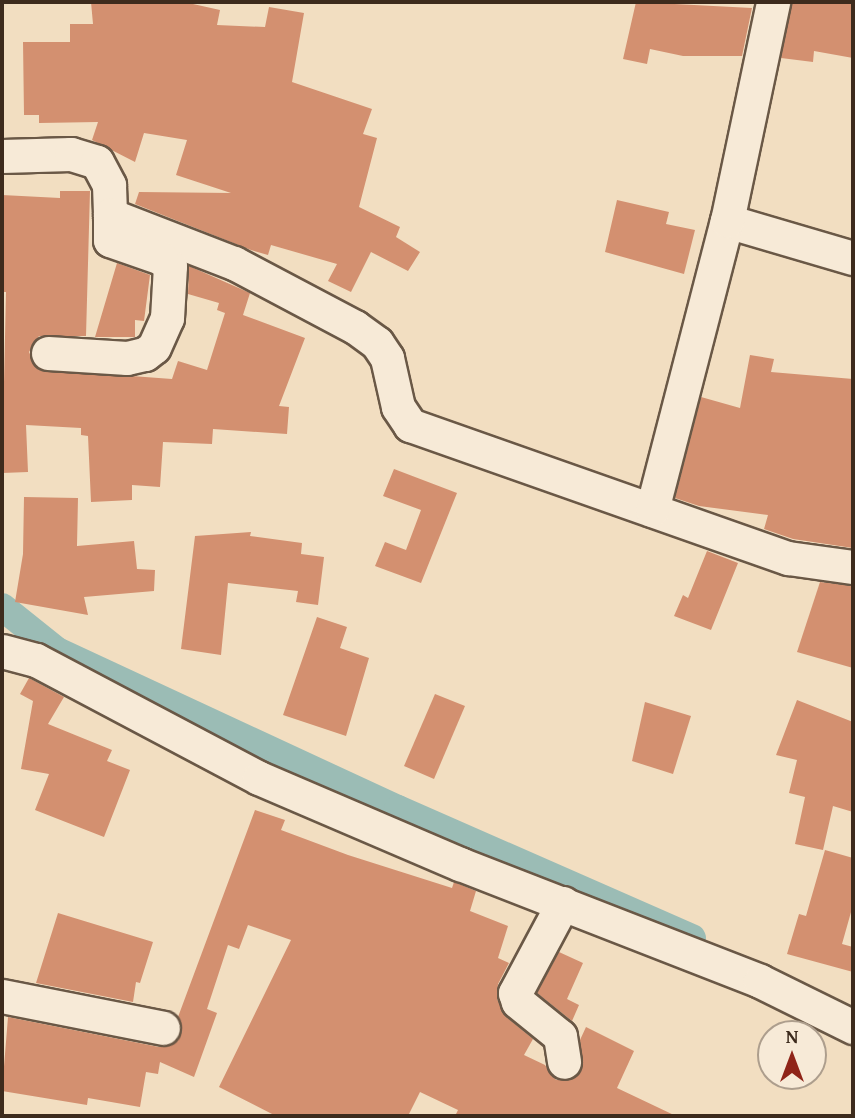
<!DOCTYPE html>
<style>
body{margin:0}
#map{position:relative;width:855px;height:1118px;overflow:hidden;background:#f2dec1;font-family:"Gentium Book Plus",serif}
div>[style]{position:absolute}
.canal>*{height:28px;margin:-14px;padding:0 14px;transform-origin:14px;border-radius:14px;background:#9bbcb5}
.building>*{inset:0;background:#d39070}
.roads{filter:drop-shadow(2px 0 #6a5846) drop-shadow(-2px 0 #6a5846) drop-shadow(0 2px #6a5846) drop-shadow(0 -2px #6a5846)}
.minor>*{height:33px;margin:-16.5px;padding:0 16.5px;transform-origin:16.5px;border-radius:16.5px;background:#f7ead7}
span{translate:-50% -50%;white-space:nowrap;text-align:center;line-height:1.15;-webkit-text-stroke:5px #f7ead7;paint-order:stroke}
.frame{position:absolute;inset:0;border:4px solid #3d2b1d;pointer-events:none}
.north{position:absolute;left:757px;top:1020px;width:70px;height:70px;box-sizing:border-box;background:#f7ead7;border:2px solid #ad9e8d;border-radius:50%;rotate:0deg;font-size:19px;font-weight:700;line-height:28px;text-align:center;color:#3d2b1d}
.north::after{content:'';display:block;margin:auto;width:24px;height:32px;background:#8f2418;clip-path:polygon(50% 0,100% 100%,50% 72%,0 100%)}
</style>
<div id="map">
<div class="canal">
<i style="left:2px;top:607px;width:70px;rotate:38.7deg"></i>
<i style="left:57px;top:651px;width:376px;rotate:24.9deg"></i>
<i style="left:398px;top:809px;width:321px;rotate:23.7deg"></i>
</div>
<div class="building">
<i style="clip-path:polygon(91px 2px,184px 2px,220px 10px,217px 25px,265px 27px,269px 7px,304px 13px,292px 82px,372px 109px,363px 134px,377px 138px,359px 207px,400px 227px,396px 237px,420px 252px,408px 271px,371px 252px,351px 292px,328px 281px,337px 264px,271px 245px,268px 255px,251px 250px,135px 204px,139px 192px,231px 193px,176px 175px,187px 140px,144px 133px,135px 162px,92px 140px,98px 122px,39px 123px,39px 115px,24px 115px,23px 42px,70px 42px,70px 24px,93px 24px)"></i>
<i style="clip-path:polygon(636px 2px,752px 8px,742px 56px,683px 56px,650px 49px,647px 64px,623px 59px)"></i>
<i style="clip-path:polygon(792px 2px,853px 4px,853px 58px,814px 51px,813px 62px,781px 58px)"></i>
<i style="clip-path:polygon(60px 191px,90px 191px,86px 336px,39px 336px,29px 352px,37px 369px,172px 379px,178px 361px,207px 370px,225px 313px,217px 310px,219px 303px,188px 294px,189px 266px,250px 293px,243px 315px,305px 338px,279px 406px,289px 407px,287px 434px,213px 429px,212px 444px,163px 442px,160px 487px,132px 485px,132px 500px,91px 502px,88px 436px,81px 435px,81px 428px,26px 425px,28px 472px,2px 473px,6px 292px,2px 292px,2px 195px,60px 198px)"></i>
<i style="clip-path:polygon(617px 200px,669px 212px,666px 224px,695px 230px,684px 274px,605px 252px)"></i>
<i style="clip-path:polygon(117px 263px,150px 275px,144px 321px,135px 320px,135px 337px,95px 337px)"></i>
<i style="clip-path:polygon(750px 355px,774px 359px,771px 372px,853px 379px,853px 548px,793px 539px,764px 529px,768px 515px,699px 506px,675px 498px,701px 397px,740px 408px)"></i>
<i style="clip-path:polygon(394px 469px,457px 493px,421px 583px,375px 566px,385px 542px,406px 550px,421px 510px,383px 496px)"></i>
<i style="clip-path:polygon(24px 497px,78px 498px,77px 546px,134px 541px,137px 569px,155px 570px,154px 591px,84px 597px,88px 615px,15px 602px,23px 554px)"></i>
<i style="clip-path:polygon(251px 532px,250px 536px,302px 543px,301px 554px,324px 557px,318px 605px,296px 602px,298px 591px,228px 583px,221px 655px,181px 649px,195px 536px)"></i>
<i style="clip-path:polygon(707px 551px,738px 563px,711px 630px,674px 616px,683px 595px,688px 598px)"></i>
<i style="clip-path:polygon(820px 582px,853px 586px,853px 668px,797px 652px)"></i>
<i style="clip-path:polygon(317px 617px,347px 627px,340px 648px,369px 658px,346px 736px,283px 715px)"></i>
<i style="clip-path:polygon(29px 678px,64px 697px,48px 724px,112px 750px,107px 761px,130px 770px,104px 837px,35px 810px,49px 774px,21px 769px,33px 701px,20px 694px)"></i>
<i style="clip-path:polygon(435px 694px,465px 706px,434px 779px,404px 766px)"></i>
<i style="clip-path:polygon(797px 700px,853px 722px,853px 812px,833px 806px,823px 850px,795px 844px,805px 797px,789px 793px,797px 760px,776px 755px)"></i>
<i style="clip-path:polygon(645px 702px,691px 716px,673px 774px,632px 761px)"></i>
<i style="clip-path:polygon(255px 810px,285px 820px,281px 830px,348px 855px,452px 888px,454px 882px,476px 891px,470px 911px,508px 926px,498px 958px,509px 963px,498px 984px,497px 999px,505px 1016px,533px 1039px,524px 1055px,545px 1065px,556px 1080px,575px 1077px,582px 1068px,580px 1040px,586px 1027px,634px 1051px,617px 1088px,676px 1116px,455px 1116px,458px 1110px,420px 1092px,408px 1116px,276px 1116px,219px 1087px,291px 940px,248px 925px,239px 949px,228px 945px,207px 1009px,217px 1013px,194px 1077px,160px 1062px,158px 1074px,146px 1072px,140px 1107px,88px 1098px,87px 1105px,2px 1091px,8px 1017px,159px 1047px,177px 1041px,182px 1031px,178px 1017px)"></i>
<i style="clip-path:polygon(825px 850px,853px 858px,853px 905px,842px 944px,853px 947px,853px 972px,787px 954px,799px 914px,806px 916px)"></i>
<i style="clip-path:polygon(58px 913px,153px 942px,140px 983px,136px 982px,133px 1002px,36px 983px)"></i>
<i style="clip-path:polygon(559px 952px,583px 963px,567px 999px,579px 1005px,572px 1021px,537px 993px)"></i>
</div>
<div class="roads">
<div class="minor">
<i style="left:2px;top:156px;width:69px;rotate:-1.7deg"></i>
<i style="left:71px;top:154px;width:27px;rotate:17deg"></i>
<i style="left:97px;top:162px;width:26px;rotate:62deg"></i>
<i style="left:109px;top:185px;width:30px;rotate:88deg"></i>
<i style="left:110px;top:215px;width:133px;rotate:21.2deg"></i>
<i style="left:234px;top:263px;width:137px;rotate:27.9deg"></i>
<i style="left:355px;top:327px;width:27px;rotate:36deg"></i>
<i style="left:377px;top:343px;width:18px;rotate:56deg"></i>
<i style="left:387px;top:358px;width:50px;rotate:77.3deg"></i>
<i style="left:398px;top:407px;width:22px;rotate:56deg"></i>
<i style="left:410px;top:425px;width:401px;rotate:19.4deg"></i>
<i style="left:788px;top:558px;width:66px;rotate:7.9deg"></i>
<i style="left:727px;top:221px;width:131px;rotate:16.4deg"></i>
<i style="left:48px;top:353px;width:79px;rotate:3.6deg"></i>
<i style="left:127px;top:358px;width:18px;rotate:-13deg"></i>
<i style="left:145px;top:354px;width:11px;rotate:-38deg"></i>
<i style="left:154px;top:347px;width:32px;rotate:-66deg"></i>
<i style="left:167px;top:318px;width:52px;rotate:-86.7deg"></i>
<i style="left:170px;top:266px;width:12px;rotate:-138deg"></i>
<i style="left:161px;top:258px;width:54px;rotate:-160.6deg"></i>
<i style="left:110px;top:240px;width:25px;rotate:-90deg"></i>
<i style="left:652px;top:510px;width:299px;rotate:-75.5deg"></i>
<i style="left:727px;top:221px;width:224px;rotate:-78.1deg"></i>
<i style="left:2px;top:651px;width:35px;rotate:15deg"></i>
<i style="left:36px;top:660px;width:252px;rotate:27.9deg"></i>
<i style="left:259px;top:778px;width:219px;rotate:23.2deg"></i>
<i style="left:460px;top:864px;width:322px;rotate:21.3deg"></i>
<i style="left:760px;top:981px;width:104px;rotate:26.3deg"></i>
<i style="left:563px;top:903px;width:102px;rotate:118.1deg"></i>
<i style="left:515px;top:993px;width:9px;rotate:72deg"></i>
<i style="left:518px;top:1002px;width:54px;rotate:39deg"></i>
<i style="left:560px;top:1036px;width:26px;rotate:81deg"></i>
<i style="left:2px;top:996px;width:164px;rotate:11.2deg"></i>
</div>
</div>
<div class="frame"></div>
<div class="north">N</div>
</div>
